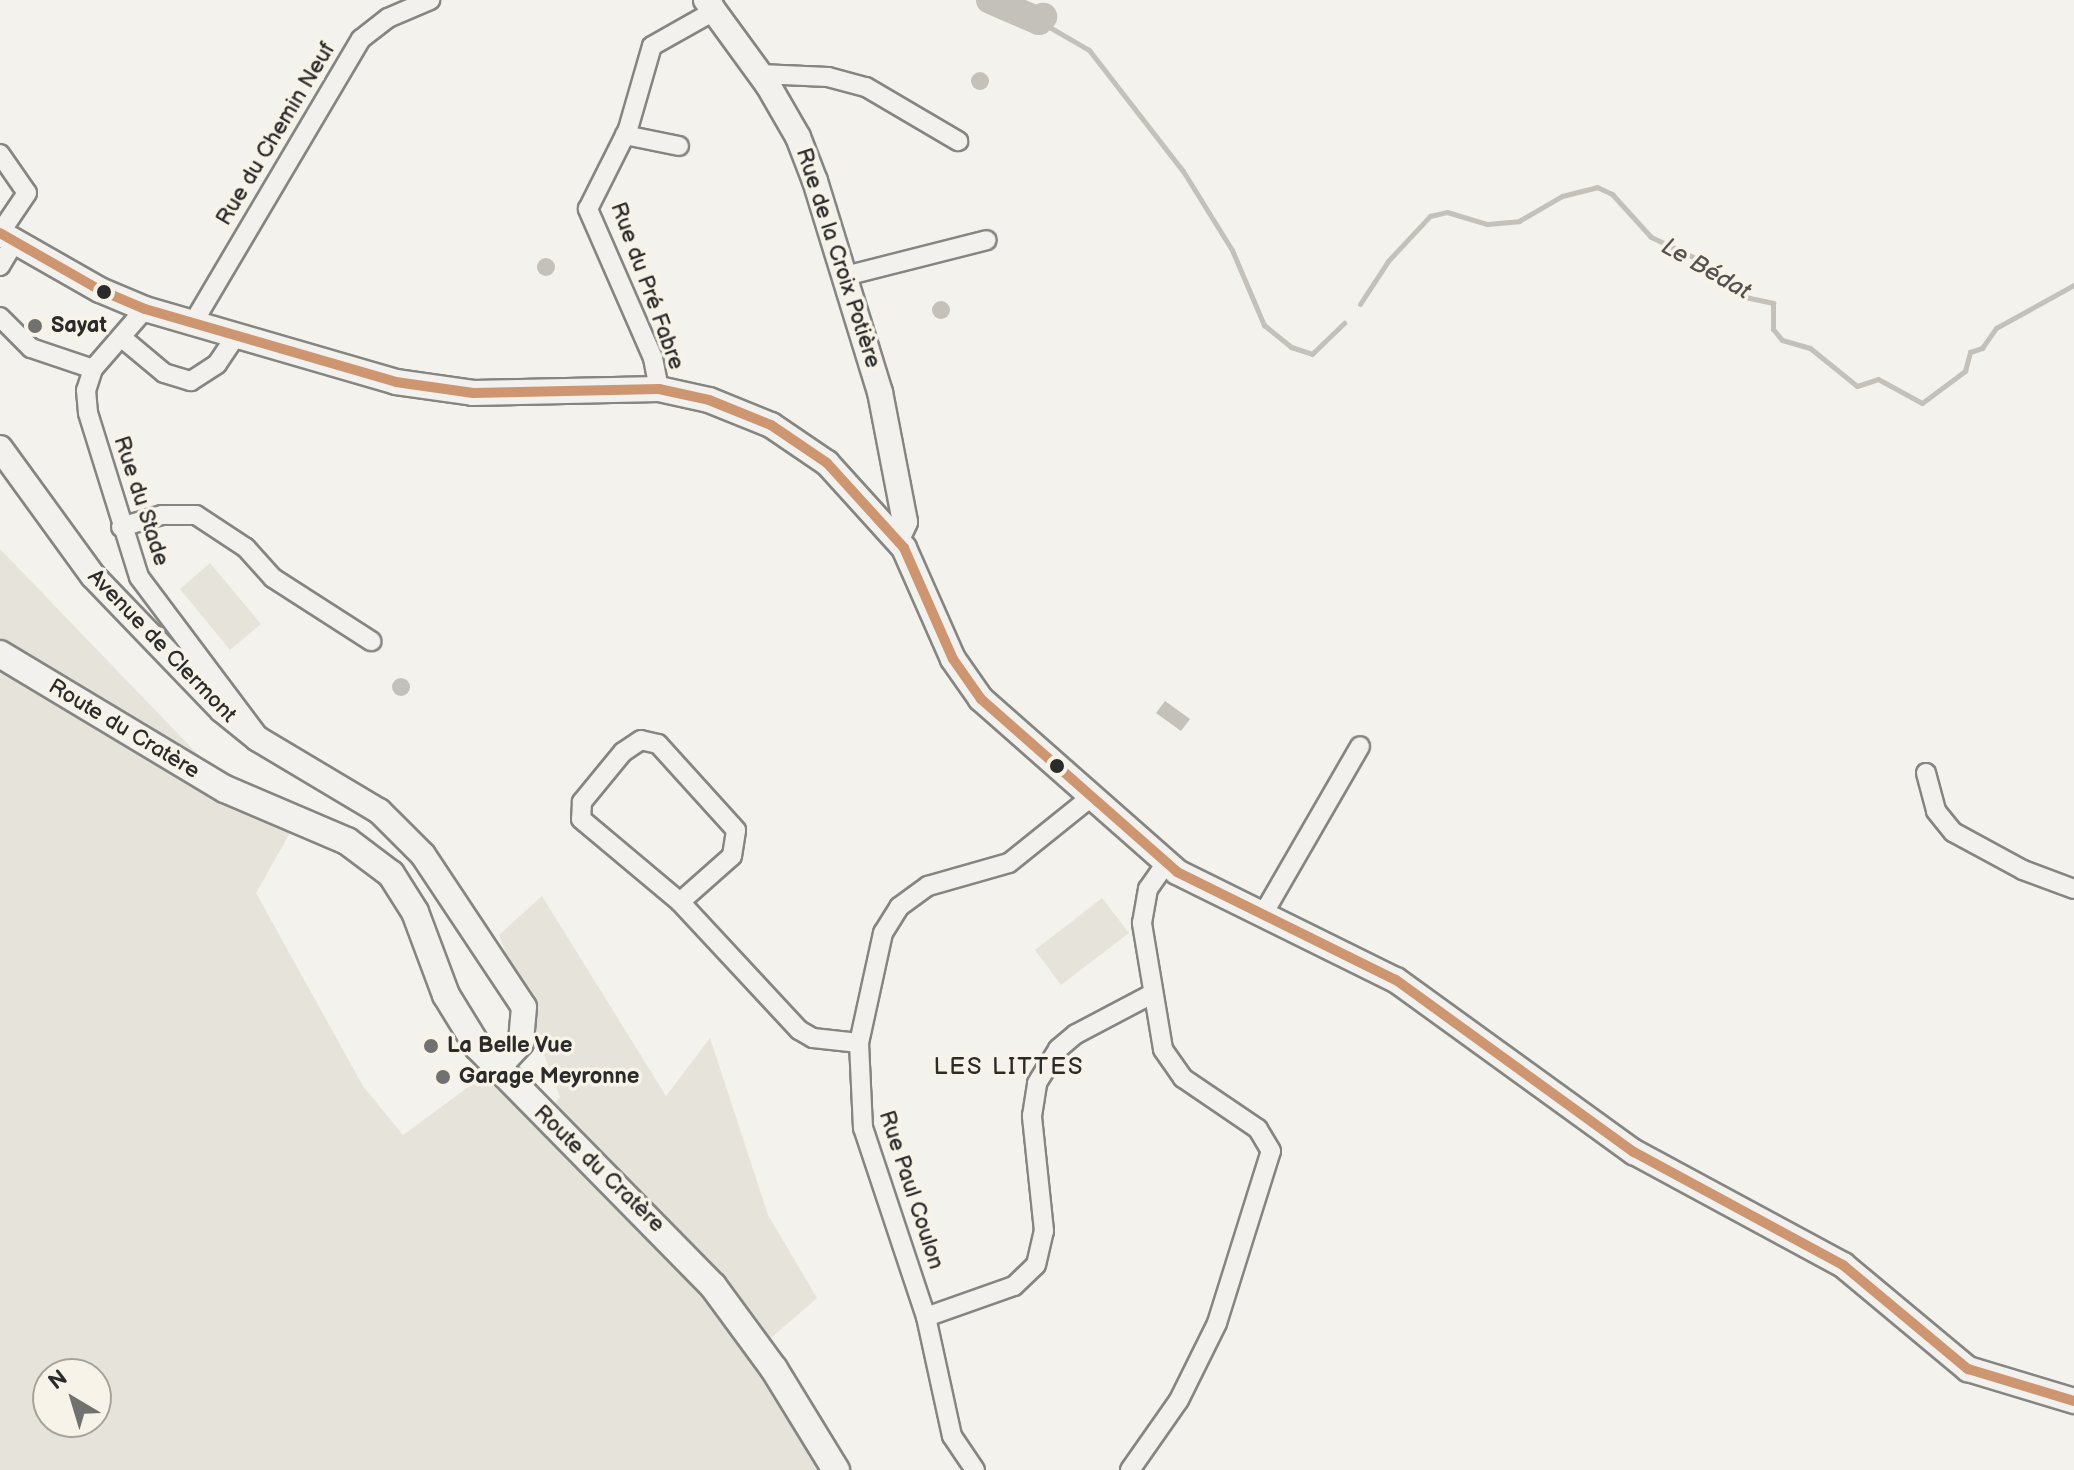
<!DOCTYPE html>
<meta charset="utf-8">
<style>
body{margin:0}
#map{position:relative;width:2074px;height:1470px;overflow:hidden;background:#f4f2ec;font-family:"Balsamiq Sans",sans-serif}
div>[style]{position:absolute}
.green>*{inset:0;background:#e6e3da}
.water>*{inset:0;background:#c4c1ba}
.round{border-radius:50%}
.stream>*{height:5px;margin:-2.5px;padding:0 2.5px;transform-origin:2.5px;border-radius:2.5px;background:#c4c1ba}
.river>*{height:28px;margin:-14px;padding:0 14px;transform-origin:14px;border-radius:14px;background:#c4c1ba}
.roads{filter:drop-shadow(2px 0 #858582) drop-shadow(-2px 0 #858582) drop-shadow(0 2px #858582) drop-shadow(0 -2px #858582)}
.minor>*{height:18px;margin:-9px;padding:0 9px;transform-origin:9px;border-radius:9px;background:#f2f1ed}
.tertiary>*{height:24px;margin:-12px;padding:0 12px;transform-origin:12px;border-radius:12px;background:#f2f1ed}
.secondary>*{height:26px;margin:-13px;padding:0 13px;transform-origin:13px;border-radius:13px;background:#f2f1ed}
.bus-1>*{height:10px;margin:-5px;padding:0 5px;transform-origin:5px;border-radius:5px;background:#ce9670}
.dots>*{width:22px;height:22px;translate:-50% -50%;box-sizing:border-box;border:4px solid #f7f3e8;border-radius:50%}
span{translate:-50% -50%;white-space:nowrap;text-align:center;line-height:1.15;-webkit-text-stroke:7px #f7f3e8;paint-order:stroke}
.street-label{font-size:22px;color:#2b2b2b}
.poi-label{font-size:22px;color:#2b2b2b;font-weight:700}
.left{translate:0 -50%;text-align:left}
.water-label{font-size:24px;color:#53524f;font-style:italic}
.neighbourhood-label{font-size:24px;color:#2b2b2b;letter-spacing:2px}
.north{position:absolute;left:32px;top:1358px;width:80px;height:80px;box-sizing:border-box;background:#f7f3e8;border:2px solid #a5a39c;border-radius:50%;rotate:322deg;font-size:22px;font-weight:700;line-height:32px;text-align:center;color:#2b2b2b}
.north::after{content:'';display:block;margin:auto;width:28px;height:36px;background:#71716f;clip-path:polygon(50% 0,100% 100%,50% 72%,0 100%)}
</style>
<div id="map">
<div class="green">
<i style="clip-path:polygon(evenodd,0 549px,236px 794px,295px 824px,256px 893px,363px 1086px,403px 1135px,490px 1071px,534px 1127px,560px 1097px,499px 935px,542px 896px,666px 1096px,710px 1038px,768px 1215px,817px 1298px,757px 1350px,831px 1470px,0 1470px,0 549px,48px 1374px,96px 1374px,96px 1422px,48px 1422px,48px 1374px)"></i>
<i style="clip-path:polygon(210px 563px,261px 624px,230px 650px,180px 589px)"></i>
<i style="clip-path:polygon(1102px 898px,1129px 933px,1061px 985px,1035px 950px)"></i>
</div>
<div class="water">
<i class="round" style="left:971px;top:72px;width:18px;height:18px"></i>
<i class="round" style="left:537px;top:258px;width:18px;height:18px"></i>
<i class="round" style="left:932px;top:301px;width:18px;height:18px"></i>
<i class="round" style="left:392px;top:678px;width:18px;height:18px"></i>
<i style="clip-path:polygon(1165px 701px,1190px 719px,1181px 731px,1156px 713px)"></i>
</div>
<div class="stream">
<i style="left:1039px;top:21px;width:58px;rotate:30.1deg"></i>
<i style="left:1089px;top:50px;width:153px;rotate:52.2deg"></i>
<i style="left:1183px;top:171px;width:93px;rotate:58.2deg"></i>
<i style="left:1232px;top:250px;width:82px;rotate:66.9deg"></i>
<i style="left:1264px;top:325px;width:35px;rotate:39deg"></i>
<i style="left:1291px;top:347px;width:22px;rotate:18deg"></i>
<i style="left:1312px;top:354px;width:45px;rotate:-44.1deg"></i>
<i style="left:1360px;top:304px;width:51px;rotate:-56.9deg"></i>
<i style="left:1388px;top:261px;width:62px;rotate:-47deg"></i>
<i style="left:1430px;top:216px;width:17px;rotate:-13deg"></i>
<i style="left:1447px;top:212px;width:42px;rotate:16.7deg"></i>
<i style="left:1487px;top:224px;width:32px;rotate:-5deg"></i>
<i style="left:1519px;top:221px;width:50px;rotate:-30.2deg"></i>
<i style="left:1562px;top:196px;width:36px;rotate:-14deg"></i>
<i style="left:1597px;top:187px;width:17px;rotate:25deg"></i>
<i style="left:1612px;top:194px;width:58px;rotate:47.8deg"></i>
<i style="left:1651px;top:237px;width:49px;rotate:25.5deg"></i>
<i style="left:1695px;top:258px;width:63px;rotate:38deg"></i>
<i style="left:1745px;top:297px;width:29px;rotate:12deg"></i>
<i style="left:1773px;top:303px;width:26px;rotate:90deg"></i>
<i style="left:1773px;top:329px;width:14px;rotate:51deg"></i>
<i style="left:1782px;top:340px;width:29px;rotate:16deg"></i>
<i style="left:1810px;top:348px;width:60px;rotate:39deg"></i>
<i style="left:1857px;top:386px;width:22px;rotate:-18deg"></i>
<i style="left:1878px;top:379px;width:50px;rotate:28.6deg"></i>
<i style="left:1922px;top:403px;width:54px;rotate:-36.7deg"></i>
<i style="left:1965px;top:371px;width:20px;rotate:-75deg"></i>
<i style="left:1970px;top:352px;width:13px;rotate:-18deg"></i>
<i style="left:1982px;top:348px;width:24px;rotate:-55deg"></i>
<i style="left:1996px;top:328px;width:89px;rotate:-28.9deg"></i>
</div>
<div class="river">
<i style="left:990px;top:0;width:53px;rotate:23.2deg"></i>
<i style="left:1039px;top:21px;width:6px;rotate:-45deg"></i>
</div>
<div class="roads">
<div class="minor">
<i style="left:760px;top:74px;width:68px;rotate:2.5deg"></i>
<i style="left:828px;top:77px;width:39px;rotate:15deg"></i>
<i style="left:866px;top:87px;width:107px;rotate:30.4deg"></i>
<i style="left:625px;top:135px;width:55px;rotate:11.5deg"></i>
<i style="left:0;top:154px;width:47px;rotate:55.3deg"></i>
<i style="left:27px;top:193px;width:48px;rotate:124deg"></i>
<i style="left:0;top:266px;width:29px;rotate:-59deg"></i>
<i style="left:845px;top:276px;width:146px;rotate:-14.2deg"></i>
<i style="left:145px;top:309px;width:79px;rotate:130.9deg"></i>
<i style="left:93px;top:369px;width:22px;rotate:108deg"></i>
<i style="left:86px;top:390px;width:23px;rotate:85deg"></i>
<i style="left:88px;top:413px;width:172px;rotate:72.7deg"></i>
<i style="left:139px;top:577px;width:195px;rotate:53.1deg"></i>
<i style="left:0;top:317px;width:44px;rotate:45deg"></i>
<i style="left:31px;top:348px;width:65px;rotate:18.7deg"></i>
<i style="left:193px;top:323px;width:330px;rotate:-59.4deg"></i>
<i style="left:361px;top:39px;width:34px;rotate:-38deg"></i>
<i style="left:388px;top:18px;width:46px;rotate:-23.2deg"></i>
<i style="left:121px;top:337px;width:56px;rotate:39.9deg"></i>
<i style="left:164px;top:373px;width:28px;rotate:17deg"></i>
<i style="left:191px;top:381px;width:31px;rotate:-33deg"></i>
<i style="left:217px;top:364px;width:34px;rotate:-56deg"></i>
<i style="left:659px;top:389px;width:32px;rotate:-101deg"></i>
<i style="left:653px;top:358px;width:163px;rotate:-113.6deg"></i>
<i style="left:588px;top:209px;width:89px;rotate:-63.4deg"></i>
<i style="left:628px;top:129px;width:86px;rotate:-73.9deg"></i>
<i style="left:652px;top:46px;width:73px;rotate:-29.4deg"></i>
<i style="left:716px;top:10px;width:8px;rotate:-113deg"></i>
<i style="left:121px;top:527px;width:43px;rotate:-16.3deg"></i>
<i style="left:162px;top:515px;width:34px"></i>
<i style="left:196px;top:515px;width:60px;rotate:33.4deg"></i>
<i style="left:246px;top:548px;width:40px;rotate:48deg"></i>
<i style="left:273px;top:578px;width:117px;rotate:32.7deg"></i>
<i style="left:1926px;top:773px;width:39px;rotate:75deg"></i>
<i style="left:1936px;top:811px;width:27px;rotate:51deg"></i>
<i style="left:1953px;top:832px;width:80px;rotate:28.5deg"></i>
<i style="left:2023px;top:870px;width:54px;rotate:20.4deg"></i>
<i style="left:680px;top:902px;width:69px;rotate:-41.5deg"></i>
<i style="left:732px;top:856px;width:26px;rotate:-81deg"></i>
<i style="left:736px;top:830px;width:116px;rotate:-132.2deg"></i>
<i style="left:658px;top:744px;width:17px;rotate:-167deg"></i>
<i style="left:641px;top:740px;width:22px;rotate:146deg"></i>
<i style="left:623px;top:752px;width:65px;rotate:129.4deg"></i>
<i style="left:582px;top:802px;width:17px;rotate:93deg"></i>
<i style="left:581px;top:819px;width:129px;rotate:40deg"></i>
<i style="left:680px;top:902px;width:175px;rotate:47.1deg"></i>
<i style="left:799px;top:1030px;width:16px;rotate:30deg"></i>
<i style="left:813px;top:1038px;width:46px;rotate:6.2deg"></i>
<i style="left:1262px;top:916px;width:196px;rotate:-60deg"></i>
<i style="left:926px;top:1317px;width:93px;rotate:-19.4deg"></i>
<i style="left:1014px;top:1286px;width:30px;rotate:-44deg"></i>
<i style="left:1036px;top:1265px;width:35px;rotate:-77deg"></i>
<i style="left:1044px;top:1231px;width:116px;rotate:-96deg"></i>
<i style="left:1032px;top:1116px;width:33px;rotate:-81deg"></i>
<i style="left:1037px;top:1083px;width:40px;rotate:-58deg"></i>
<i style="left:1058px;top:1049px;width:23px;rotate:-40deg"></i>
<i style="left:1076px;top:1034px;width:86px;rotate:-27.8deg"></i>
<i style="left:975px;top:1470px;width:41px;rotate:-124.1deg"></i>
<i style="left:952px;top:1436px;width:122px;rotate:-102.3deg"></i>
<i style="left:926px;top:1317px;width:199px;rotate:-108.4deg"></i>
<i style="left:863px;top:1128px;width:85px;rotate:-92.7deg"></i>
<i style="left:859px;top:1043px;width:113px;rotate:-77.7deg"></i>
<i style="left:883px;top:933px;width:31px;rotate:-58deg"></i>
<i style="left:899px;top:907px;width:36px;rotate:-36deg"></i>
<i style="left:928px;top:886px;width:84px;rotate:-15.9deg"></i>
<i style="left:1009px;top:863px;width:105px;rotate:-38.8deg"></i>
<i style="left:1130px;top:1470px;width:85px;rotate:-55deg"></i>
<i style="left:1179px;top:1400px;width:86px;rotate:-63.7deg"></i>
<i style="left:1217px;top:1323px;width:180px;rotate:-72.6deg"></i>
<i style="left:1271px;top:1151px;width:26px;rotate:-121deg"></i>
<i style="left:1258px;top:1129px;width:91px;rotate:-145.8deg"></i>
<i style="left:1183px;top:1078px;width:35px;rotate:-125deg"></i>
<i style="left:1163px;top:1049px;width:128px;rotate:-99.5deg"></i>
<i style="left:1142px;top:923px;width:35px;rotate:-80deg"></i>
<i style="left:1148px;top:889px;width:32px;rotate:-55deg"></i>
</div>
<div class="tertiary">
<i style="left:706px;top:0;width:105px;rotate:53.9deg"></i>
<i style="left:768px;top:85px;width:60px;rotate:60deg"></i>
<i style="left:798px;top:137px;width:47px;rotate:68.9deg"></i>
<i style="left:815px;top:181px;width:221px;rotate:72.9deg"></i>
<i style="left:880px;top:392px;width:132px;rotate:79.1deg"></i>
<i style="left:905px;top:522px;width:19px;rotate:115deg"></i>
<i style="left:0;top:233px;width:115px;rotate:29.7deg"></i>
<i style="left:100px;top:290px;width:49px;rotate:22.9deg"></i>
<i style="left:145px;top:309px;width:261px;rotate:16.2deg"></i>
<i style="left:396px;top:382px;width:78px;rotate:8.1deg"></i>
<i style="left:473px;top:393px;width:186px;rotate:-1.2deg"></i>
<i style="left:659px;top:389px;width:51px;rotate:12.4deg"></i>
<i style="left:709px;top:400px;width:67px;rotate:22deg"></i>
<i style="left:771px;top:425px;width:68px;rotate:34.2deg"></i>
<i style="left:827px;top:463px;width:115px;rotate:47.8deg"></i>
<i style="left:904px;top:548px;width:121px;rotate:66.2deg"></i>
<i style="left:953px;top:659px;width:49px;rotate:55deg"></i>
<i style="left:981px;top:699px;width:261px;rotate:41.4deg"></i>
<i style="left:1177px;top:872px;width:244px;rotate:26.3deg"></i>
<i style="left:1396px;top:980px;width:294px;rotate:35.9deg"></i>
<i style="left:1634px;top:1152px;width:238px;rotate:28.4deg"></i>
<i style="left:1843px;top:1265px;width:163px;rotate:39.8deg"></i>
<i style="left:1968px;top:1369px;width:111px;rotate:16.8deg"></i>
<i style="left:0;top:448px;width:158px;rotate:54deg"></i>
<i style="left:93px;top:576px;width:186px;rotate:46.1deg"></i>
<i style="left:222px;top:710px;width:46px;rotate:38.9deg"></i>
<i style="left:258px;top:739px;width:141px;rotate:30.8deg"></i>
<i style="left:379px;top:811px;width:62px;rotate:45deg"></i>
<i style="left:423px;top:855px;width:182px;rotate:56.4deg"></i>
<i style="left:524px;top:1007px;width:36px;rotate:95deg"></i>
<i style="left:521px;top:1043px;width:35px;rotate:133deg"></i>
</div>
<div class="secondary">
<i style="left:0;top:654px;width:262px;rotate:31deg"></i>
<i style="left:225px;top:789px;width:133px;rotate:23.1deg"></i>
<i style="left:347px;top:841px;width:55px;rotate:36.9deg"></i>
<i style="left:391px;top:874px;width:45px;rotate:57.7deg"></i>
<i style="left:415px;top:912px;width:89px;rotate:69.5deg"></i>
<i style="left:446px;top:995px;width:61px;rotate:58.4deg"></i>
<i style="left:478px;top:1047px;width:335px;rotate:45.5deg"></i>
<i style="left:713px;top:1286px;width:103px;rotate:53.7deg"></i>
<i style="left:774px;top:1369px;width:119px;rotate:58.5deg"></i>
</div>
</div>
<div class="bus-1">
<i style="left:0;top:233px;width:115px;rotate:29.7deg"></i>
<i style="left:100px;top:290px;width:49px;rotate:22.9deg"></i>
<i style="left:145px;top:309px;width:261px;rotate:16.2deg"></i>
<i style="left:396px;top:382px;width:78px;rotate:8.1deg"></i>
<i style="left:473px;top:393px;width:186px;rotate:-1.2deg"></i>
<i style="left:659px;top:389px;width:51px;rotate:12.4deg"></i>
<i style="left:709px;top:400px;width:67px;rotate:22deg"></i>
<i style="left:771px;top:425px;width:68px;rotate:34.2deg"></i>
<i style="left:827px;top:463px;width:115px;rotate:47.8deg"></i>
<i style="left:904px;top:548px;width:121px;rotate:66.2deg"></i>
<i style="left:953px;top:659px;width:49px;rotate:55deg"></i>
<i style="left:981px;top:699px;width:261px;rotate:41.4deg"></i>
<i style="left:1177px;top:872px;width:244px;rotate:26.3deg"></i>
<i style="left:1396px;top:980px;width:294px;rotate:35.9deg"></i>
<i style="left:1634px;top:1152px;width:238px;rotate:28.4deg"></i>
<i style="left:1843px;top:1265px;width:163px;rotate:39.8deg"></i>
<i style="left:1968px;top:1369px;width:111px;rotate:16.8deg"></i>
</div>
<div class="dots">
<i style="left:104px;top:292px;background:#2b2b2b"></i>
<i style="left:35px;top:326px;background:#71716f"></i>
<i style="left:1057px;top:766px;background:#2b2b2b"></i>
<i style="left:431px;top:1046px;background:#71716f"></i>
<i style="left:443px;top:1077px;background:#71716f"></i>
</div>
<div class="street-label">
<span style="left:276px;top:134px;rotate:-59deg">Rue du Chemin Neuf</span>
<span style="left:838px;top:258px;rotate:72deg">Rue de la Croix Potière</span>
<span style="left:647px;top:286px;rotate:70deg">Rue du Pré Fabre</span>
<span style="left:141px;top:501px;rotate:72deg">Rue du Stade</span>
<span style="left:162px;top:646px;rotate:46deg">Avenue de Clermont</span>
<span style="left:124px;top:729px;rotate:31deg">Route du Cratère</span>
<span style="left:599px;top:1169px;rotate:44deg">Route du Cratère</span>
<span style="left:911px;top:1190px;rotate:72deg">Rue Paul Coulon</span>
</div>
<div class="poi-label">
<span class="left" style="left:51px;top:326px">Sayat</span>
<span class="left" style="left:447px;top:1046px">La Belle Vue</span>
<span class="left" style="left:459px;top:1077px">Garage Meyronne</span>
</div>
<div class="water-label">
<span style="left:1706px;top:269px;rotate:30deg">Le Bédat</span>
</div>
<div class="neighbourhood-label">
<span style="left:1009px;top:1067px">LES LITTES</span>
</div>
<div class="north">N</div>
</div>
